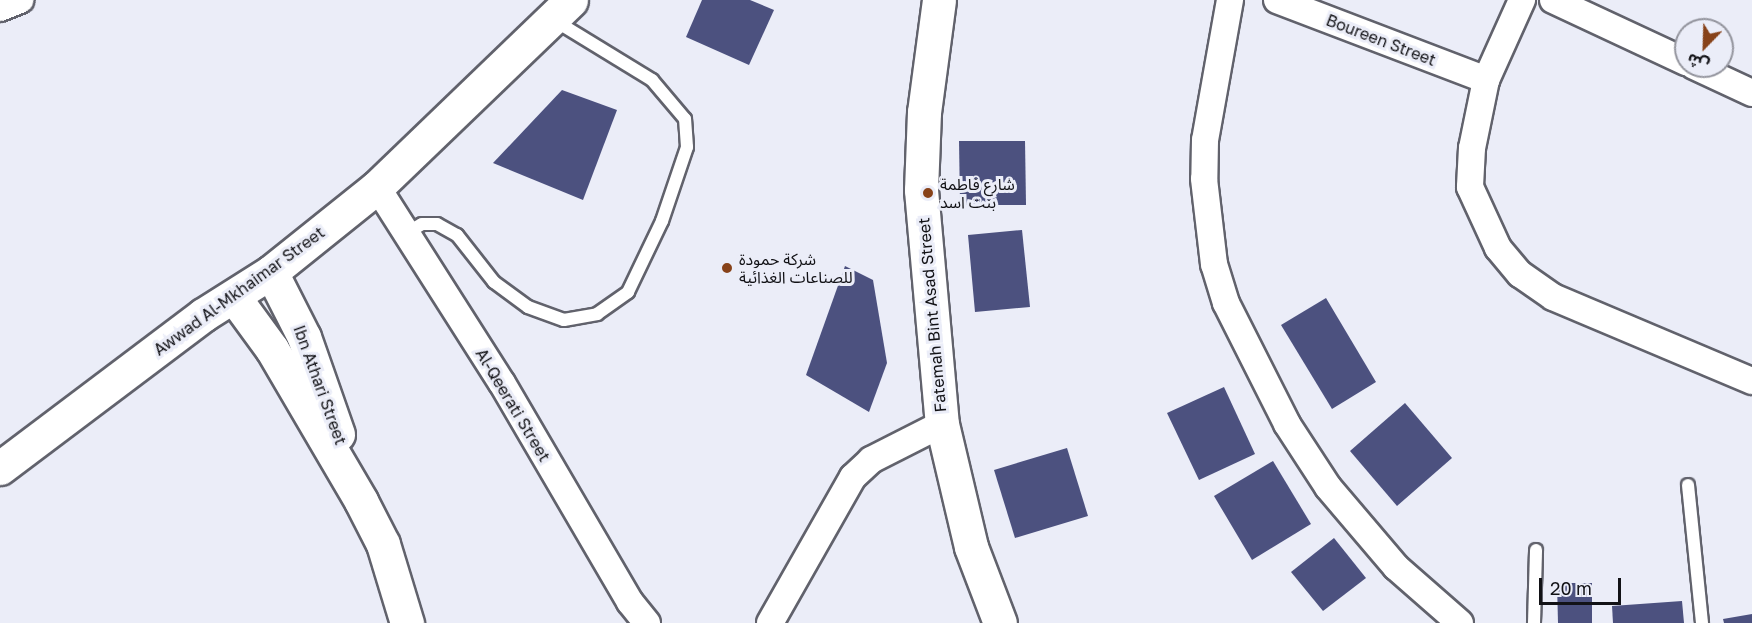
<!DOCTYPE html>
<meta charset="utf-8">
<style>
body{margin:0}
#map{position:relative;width:1752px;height:623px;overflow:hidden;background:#ebedf8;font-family:"Golos Text","Noto Sans Arabic",sans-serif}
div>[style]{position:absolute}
.building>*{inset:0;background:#4c517f}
.roads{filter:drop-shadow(2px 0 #61626c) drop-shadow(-2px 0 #61626c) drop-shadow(0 2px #61626c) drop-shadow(0 -2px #61626c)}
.lane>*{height:12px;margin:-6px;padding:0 6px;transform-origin:6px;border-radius:6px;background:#fff}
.street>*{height:26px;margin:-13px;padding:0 13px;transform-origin:13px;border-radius:13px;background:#fff}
.secondary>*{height:33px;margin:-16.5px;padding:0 16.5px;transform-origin:16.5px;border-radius:16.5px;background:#fff}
.dots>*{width:16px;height:16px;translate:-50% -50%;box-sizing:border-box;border:3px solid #ebedf8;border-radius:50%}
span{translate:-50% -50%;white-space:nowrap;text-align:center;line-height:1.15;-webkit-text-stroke:6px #ebedf8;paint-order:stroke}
.street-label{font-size:16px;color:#121216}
.poi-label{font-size:16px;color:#121216}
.left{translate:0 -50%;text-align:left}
.north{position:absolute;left:1674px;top:18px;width:60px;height:60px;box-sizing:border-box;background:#ebedf8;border:2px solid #94959e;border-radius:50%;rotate:203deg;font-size:16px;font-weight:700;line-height:24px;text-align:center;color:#121216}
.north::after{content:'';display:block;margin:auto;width:21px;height:27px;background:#874219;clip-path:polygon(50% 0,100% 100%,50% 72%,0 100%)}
.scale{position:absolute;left:1539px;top:578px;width:82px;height:27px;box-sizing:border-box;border:3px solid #121216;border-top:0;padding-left:8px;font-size:18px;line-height:21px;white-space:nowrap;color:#121216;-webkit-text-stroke:4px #ebedf8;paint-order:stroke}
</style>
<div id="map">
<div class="building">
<i style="clip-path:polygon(702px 0,750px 0,774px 10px,749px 65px,686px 37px)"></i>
<i style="clip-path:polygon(562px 90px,617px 110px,583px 200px,493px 163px)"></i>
<i style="clip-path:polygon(959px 141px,1025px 141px,1026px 205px,960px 205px)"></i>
<i style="clip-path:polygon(1022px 230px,1030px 307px,975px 312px,968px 235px)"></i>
<i style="clip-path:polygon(845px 266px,873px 280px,887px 363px,869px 412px,806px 375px)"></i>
<i style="clip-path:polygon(1326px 298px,1376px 382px,1332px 409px,1281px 325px)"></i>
<i style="clip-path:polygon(1224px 387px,1255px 454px,1199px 480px,1167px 413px)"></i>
<i style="clip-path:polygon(1405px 403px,1452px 458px,1397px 506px,1350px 451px)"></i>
<i style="clip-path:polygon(1067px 448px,1088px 516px,1015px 538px,994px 470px)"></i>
<i style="clip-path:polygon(1273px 461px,1311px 524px,1252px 560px,1214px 496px)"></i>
<i style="clip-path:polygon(1334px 538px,1366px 578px,1323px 611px,1291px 572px)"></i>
<i style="clip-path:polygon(1557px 583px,1592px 583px,1592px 623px,1558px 623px)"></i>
<i style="clip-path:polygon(1682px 601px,1684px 623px,1613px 623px,1612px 606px)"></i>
<i style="clip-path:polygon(1752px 614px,1752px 623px,1724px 623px,1723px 619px)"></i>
</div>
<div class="roads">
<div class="lane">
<i style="left:407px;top:233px;width:17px;rotate:-31deg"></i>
<i style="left:422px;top:224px;width:15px"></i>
<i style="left:437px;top:224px;width:23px;rotate:29deg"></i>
<i style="left:457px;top:235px;width:60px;rotate:51.8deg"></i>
<i style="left:494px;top:282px;width:42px;rotate:36.3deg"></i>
<i style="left:528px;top:307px;width:38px;rotate:20deg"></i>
<i style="left:564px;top:320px;width:34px;rotate:-10deg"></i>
<i style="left:597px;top:314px;width:38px;rotate:-35deg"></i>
<i style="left:628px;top:292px;width:79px;rotate:-64.4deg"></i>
<i style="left:662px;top:221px;width:78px;rotate:-71.3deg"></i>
<i style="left:687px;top:147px;width:28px;rotate:-94deg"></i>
<i style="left:685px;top:119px;width:51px;rotate:-130.2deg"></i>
<i style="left:652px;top:80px;width:115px;rotate:-148.5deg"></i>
<i style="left:1688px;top:485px;width:139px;rotate:84.2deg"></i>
<i style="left:1534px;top:623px;width:73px;rotate:-88.4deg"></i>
</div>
<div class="street">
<i style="left:1230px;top:0;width:142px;rotate:100.1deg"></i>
<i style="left:1205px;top:140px;width:39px;rotate:91deg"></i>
<i style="left:1204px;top:179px;width:86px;rotate:83.3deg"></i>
<i style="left:1214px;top:264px;width:41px;rotate:72.9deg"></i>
<i style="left:1226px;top:303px;width:136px;rotate:63.2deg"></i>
<i style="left:1287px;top:424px;width:75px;rotate:56.9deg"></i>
<i style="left:1328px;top:487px;width:105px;rotate:49.6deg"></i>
<i style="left:1396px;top:567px;width:85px;rotate:41.2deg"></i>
<i style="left:1277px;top:0;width:224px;rotate:20.9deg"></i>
<i style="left:1522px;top:0;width:88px;rotate:114.2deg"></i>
<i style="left:1486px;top:80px;width:69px;rotate:101.6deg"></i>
<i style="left:1472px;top:148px;width:39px;rotate:93deg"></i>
<i style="left:1470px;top:187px;width:67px;rotate:65.3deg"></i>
<i style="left:1498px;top:248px;width:34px;rotate:50deg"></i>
<i style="left:1520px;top:274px;width:40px;rotate:34.9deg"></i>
<i style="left:1553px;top:297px;width:216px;rotate:22.9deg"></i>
<i style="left:1553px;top:0;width:147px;rotate:25deg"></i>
<i style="left:0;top:8px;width:22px;rotate:-22deg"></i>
<i style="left:1694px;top:66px;width:64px;rotate:25deg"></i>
<i style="left:377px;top:187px;width:232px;rotate:57.5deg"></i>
<i style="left:502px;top:383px;width:254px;rotate:59.7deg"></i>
<i style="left:630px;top:602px;width:27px;rotate:51deg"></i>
<i style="left:770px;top:623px;width:168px;rotate:-60.4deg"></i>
<i style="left:853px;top:477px;width:25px;rotate:-43deg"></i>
<i style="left:871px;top:460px;width:80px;rotate:-26.9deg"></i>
</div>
<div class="secondary">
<i style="left:939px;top:0;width:113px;rotate:97.6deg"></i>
<i style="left:924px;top:112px;width:78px;rotate:92.2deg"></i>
<i style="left:921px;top:190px;width:235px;rotate:84.9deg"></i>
<i style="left:942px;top:424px;width:126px;rotate:76.7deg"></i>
<i style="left:971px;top:547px;width:81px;rotate:69.1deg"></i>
<i style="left:271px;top:272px;width:73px;rotate:63.1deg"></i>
<i style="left:304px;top:337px;width:103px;rotate:70.7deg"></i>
<i style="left:234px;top:297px;width:64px;rotate:53.8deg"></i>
<i style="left:272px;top:349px;width:176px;rotate:59.6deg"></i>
<i style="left:361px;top:501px;width:48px;rotate:62.9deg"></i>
<i style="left:383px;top:544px;width:83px;rotate:73.1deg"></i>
<i style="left:0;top:468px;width:254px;rotate:-37deg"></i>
<i style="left:203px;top:315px;width:80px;rotate:-32.3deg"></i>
<i style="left:271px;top:272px;width:136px;rotate:-38.7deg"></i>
<i style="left:377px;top:187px;width:269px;rotate:-43.9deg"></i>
</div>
</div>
<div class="dots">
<i style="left:928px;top:193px;background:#874219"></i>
<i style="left:727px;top:268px;background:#874219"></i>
</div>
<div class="street-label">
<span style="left:1381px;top:40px;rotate:21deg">Boureen Street</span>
<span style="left:239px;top:291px;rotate:-36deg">Awwad Al-Mkhaimar Street</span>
<span style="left:932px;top:315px;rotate:-95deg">Fatemah Bint Asad Street</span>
<span style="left:320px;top:385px;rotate:70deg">Ibn Athari Street</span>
<span style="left:513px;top:405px;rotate:59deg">Al-Qeerati Street</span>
</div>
<div class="poi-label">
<span class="left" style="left:940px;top:193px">شارع فاطمة<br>بنت اسد</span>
<span class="left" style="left:739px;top:268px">شركة حمودة<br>للصناعات الغذائية</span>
</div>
<div class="north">ش</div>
<div class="scale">20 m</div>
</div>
